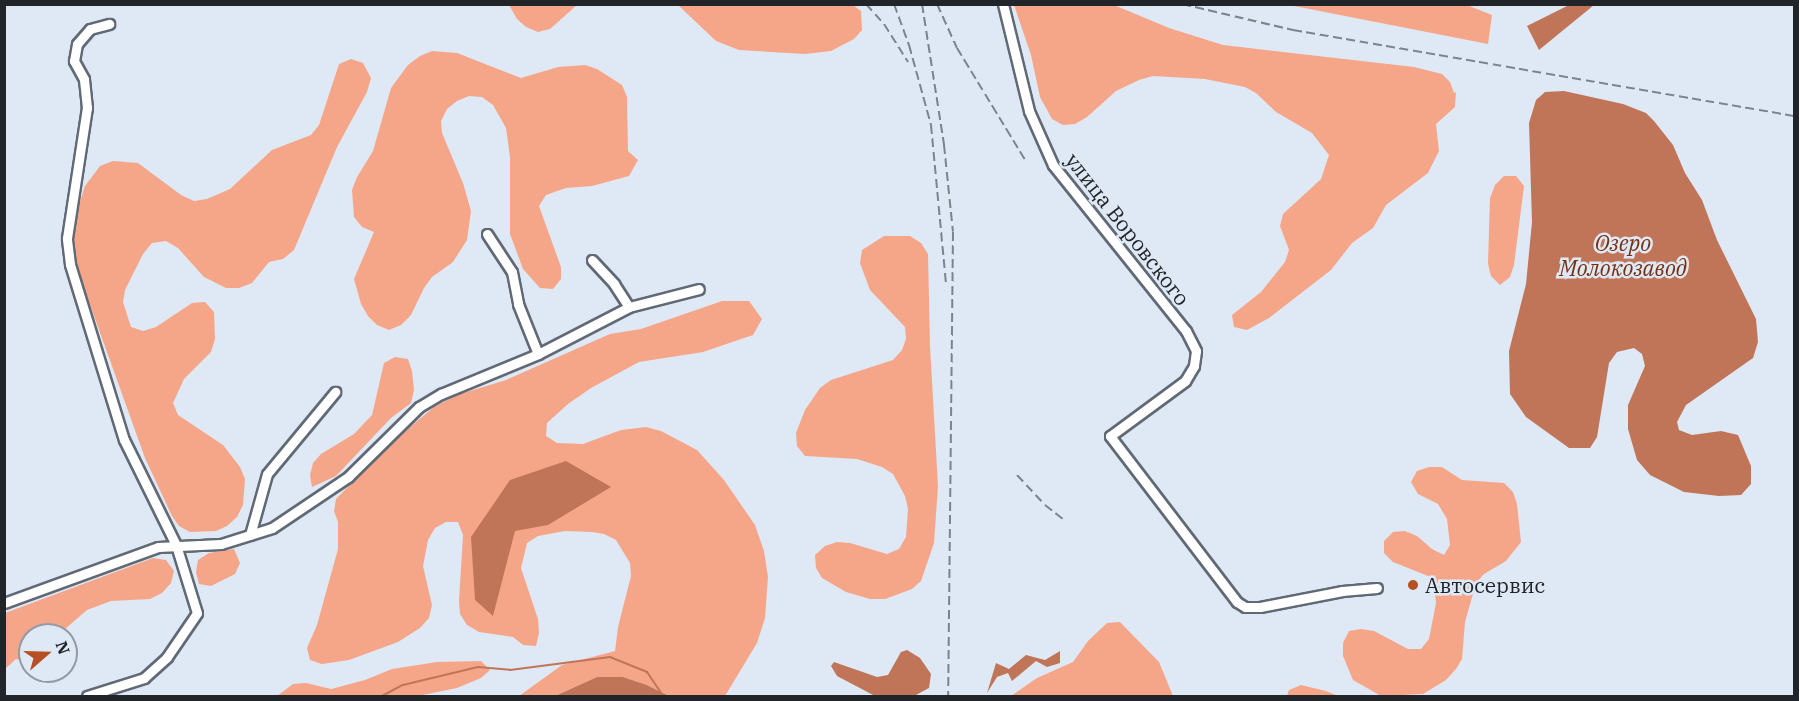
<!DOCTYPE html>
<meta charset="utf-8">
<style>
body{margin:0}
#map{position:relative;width:1799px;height:701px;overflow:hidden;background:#dfe8f5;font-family:"IBM Plex Serif",serif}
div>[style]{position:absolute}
.green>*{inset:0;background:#f6a688}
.water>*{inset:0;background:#c07558}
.stream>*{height:2px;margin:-1px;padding:0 1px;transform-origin:1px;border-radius:1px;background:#c07558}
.roads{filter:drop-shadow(2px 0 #616975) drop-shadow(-2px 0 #616975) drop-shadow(0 2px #616975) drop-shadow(0 -2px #616975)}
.minor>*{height:9px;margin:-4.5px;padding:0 4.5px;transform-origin:4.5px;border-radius:4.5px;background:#fff}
.rail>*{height:2px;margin-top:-1px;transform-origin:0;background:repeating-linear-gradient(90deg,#7d838c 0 9px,transparent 0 13.5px)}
.dots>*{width:16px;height:16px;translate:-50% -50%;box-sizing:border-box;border:3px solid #dfe8f5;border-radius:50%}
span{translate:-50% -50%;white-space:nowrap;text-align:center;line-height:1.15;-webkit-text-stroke:5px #dfe8f5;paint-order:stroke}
.street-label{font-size:21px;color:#212429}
.poi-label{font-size:21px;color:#212429}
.left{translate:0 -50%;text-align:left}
.water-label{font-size:22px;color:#773112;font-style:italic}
.frame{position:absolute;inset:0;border:6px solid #212429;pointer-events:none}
.north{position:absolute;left:18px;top:623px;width:60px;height:60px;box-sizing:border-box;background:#dfe8f5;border:2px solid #939aa3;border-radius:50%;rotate:70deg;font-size:16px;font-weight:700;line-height:24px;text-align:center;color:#212429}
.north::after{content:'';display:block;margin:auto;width:21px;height:27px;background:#b54f24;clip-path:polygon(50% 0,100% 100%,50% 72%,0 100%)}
</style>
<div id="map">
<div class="green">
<i style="clip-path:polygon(509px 5px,509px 4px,577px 5px,550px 29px,538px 32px,526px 27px,517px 19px)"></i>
<i style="clip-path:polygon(678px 5px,853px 5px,861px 11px,862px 30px,854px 39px,831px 51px,805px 54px,739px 50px,716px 41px)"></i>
<i style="clip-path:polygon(1014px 5px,1114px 5px,1169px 28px,1223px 45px,1414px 67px,1442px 74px,1450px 82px,1454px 93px,1456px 92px,1455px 107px,1436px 124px,1439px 151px,1428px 173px,1386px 205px,1373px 228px,1352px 243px,1331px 270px,1269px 318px,1247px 330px,1234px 327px,1232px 315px,1261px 292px,1285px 262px,1289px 250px,1280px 226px,1283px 214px,1321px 179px,1329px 155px,1312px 133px,1276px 112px,1256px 93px,1245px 87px,1205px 79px,1153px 76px,1139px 80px,1116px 91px,1087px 117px,1075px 124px,1063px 125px,1052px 119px,1040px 97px,1031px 55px)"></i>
<i style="clip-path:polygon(1289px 5px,1467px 5px,1492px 15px,1488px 44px)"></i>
<i style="clip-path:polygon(432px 51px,457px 53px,521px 78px,558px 67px,585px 65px,597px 69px,622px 85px,627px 97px,628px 151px,638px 160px,629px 176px,592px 186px,566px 188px,546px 195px,539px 206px,561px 267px,561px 279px,553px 289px,540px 288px,523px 269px,510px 234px,510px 157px,506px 128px,493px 105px,482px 97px,469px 96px,457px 101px,447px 109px,441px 121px,442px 133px,463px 183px,471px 211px,467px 240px,453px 262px,432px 277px,424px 288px,411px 315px,401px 325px,389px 330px,377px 325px,368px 316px,361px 304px,354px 279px,374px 232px,362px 227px,354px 217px,352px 190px,357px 177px,373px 151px,391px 88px,408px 65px,420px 56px)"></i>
<i style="clip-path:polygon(351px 59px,363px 63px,371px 78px,367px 92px,337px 147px,294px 250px,283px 259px,269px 262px,252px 283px,239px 288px,226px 288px,204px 277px,178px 248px,166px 241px,152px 243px,143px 254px,125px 290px,123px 302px,131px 327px,143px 331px,156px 327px,192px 303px,205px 302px,214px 312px,215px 339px,211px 352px,184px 379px,173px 403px,178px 415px,223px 445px,240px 467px,245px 479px,243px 505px,237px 517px,227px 526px,216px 531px,190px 532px,179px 526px,172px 516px,145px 458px,75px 263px,73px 223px,85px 186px,100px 166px,113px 161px,138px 163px,181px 195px,194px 201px,207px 199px,230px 189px,272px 150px,311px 135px,319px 125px,339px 64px)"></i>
<i style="clip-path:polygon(1504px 176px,1516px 176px,1524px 186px,1514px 265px,1510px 277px,1500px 285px,1491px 276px,1488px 264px,1490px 198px,1495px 185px)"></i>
<i style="clip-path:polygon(884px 236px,910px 236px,921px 243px,928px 254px,930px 346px,938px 486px,934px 543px,921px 581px,912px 589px,885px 599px,870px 599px,846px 592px,822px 578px,816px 568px,815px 555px,825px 546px,837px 542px,850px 543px,887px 554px,899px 549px,906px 537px,908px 509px,905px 496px,893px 474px,882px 467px,857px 459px,805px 456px,797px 446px,796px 433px,805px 410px,820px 388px,831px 380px,893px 360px,902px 350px,906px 339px,905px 327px,870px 290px,860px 263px,862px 250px)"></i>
<i style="clip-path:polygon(722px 301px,749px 301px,762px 319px,753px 335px,703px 352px,639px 362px,591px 388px,568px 404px,547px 423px,546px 436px,557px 443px,583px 444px,621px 430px,646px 427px,661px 431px,697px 450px,724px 480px,755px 525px,764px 551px,768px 577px,765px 618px,757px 643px,725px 696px,669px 696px,647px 685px,623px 677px,597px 677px,555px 696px,519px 696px,562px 665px,615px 651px,618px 627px,631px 576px,630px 563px,616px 540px,604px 534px,592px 532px,565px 531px,538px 536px,527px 543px,521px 568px,538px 619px,539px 633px,536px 646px,523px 645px,513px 637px,479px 632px,467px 625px,460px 614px,459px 601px,463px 535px,458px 522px,446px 522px,435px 528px,428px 540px,423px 566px,432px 605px,429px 618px,420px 628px,398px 642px,349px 660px,322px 664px,310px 660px,307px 648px,317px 625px,338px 549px,338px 522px,334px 511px,336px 499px,391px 443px,434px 407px,457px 395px,506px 380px,610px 334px,641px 329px)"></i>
<i style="clip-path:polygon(395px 357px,408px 359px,412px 371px,414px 390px,411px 403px,391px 418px,336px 476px,312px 487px,310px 475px,313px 463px,321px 454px,354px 434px,372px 415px,384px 363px)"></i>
<i style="clip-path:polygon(1429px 467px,1442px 467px,1462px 480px,1504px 483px,1513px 492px,1517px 504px,1521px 542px,1506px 561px,1484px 574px,1476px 583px,1465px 622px,1462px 659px,1456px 669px,1446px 680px,1423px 694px,1381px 696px,1353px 680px,1343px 656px,1343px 643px,1349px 631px,1361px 629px,1374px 631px,1408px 649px,1421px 649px,1429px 639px,1436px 603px,1433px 578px,1393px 562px,1384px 553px,1384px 541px,1393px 532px,1405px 531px,1417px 536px,1432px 549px,1444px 555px,1450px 545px,1447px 519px,1438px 504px,1418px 494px,1411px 482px,1417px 471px)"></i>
<i style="clip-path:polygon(234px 549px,240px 563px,235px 574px,211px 586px,199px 584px,196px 572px,198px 560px,209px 553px)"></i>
<i style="clip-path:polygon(153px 558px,166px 560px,174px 571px,171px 583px,162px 593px,150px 599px,111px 601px,87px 610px,58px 635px,30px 635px,30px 663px,16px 659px,5px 669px,5px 613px)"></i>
<i style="clip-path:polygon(1120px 622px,1159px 662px,1173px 696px,1011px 696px,1037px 678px,1073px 662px,1088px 641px,1107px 623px)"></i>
<i style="clip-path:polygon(481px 661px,490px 670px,481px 678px,457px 688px,418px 696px,277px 696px,293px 684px,306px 683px,331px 689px,365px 680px,392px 669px,437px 662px)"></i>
<i style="clip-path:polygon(1301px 685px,1326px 691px,1338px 696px,1287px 696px,1289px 690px)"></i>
</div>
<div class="water">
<i style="clip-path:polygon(1569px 5px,1594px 5px,1539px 50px,1527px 26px)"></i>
<i style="clip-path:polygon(1564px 91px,1623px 104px,1646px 113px,1654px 121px,1673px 145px,1685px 173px,1702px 200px,1717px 240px,1756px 319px,1758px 342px,1753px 358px,1686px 405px,1677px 422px,1679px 430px,1692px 435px,1721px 431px,1738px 435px,1751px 466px,1751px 484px,1741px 495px,1719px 496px,1684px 492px,1650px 475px,1637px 460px,1628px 429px,1628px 405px,1645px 366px,1642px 354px,1634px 348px,1617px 352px,1609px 363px,1597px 437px,1590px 448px,1569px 448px,1526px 417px,1510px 394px,1509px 351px,1526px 284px,1532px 222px,1529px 123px,1536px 100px,1545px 92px)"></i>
<i style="clip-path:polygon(566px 461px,611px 487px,548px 525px,515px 531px,493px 616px,475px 600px,471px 537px,510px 480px)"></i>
<i style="clip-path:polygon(907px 650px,920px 658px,931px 674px,929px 688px,914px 696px,875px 696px,837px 676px,831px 666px,834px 662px,877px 677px,888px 675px,901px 652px)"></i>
<i style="clip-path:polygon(1060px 651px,1060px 663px,1047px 667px,1036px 661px,1012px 681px,1008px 673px,997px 677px,987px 693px,996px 663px,1009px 669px,1026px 655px,1045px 660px)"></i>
<i style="clip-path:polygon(597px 677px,623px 677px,647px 685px,669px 696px,555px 696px)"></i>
</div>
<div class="stream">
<i style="left:382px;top:696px;width:24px;rotate:-28deg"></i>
<i style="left:403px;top:685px;width:77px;rotate:-13.5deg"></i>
<i style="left:478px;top:667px;width:32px;rotate:5deg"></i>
<i style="left:510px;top:670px;width:101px;rotate:-7.4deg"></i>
<i style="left:610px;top:657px;width:40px;rotate:22deg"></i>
<i style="left:647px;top:672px;width:29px;rotate:56deg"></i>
</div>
<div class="roads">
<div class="minor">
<i style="left:1003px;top:4px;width:110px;rotate:76.3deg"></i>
<i style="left:1029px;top:111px;width:59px;rotate:66deg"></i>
<i style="left:1053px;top:165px;width:213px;rotate:51.3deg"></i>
<i style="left:1186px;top:331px;width:22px;rotate:63deg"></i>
<i style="left:1196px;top:351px;width:15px;rotate:98deg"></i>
<i style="left:1194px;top:366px;width:17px;rotate:121deg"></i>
<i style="left:1185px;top:381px;width:93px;rotate:143.7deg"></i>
<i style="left:1110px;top:436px;width:209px;rotate:52.6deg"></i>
<i style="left:1237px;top:602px;width:9px;rotate:32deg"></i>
<i style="left:1245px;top:607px;width:15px"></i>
<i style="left:1260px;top:607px;width:84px;rotate:-11deg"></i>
<i style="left:1342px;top:591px;width:35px;rotate:-5deg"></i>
<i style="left:487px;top:234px;width:45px;rotate:56.7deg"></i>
<i style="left:512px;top:272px;width:33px;rotate:79deg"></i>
<i style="left:518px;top:304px;width:54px;rotate:68.2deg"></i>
<i style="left:592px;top:260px;width:33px;rotate:47deg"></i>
<i style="left:614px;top:284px;width:27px;rotate:57deg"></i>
<i style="left:250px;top:535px;width:63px;rotate:-74.4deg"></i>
<i style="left:267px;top:474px;width:107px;rotate:-50.3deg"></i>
<i style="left:4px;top:603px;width:164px;rotate:-20deg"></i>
<i style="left:158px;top:547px;width:63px;rotate:-2.7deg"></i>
<i style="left:221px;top:544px;width:53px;rotate:-17.4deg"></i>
<i style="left:272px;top:528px;width:92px;rotate:-33.9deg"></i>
<i style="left:348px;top:477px;width:100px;rotate:-44.6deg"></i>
<i style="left:419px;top:407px;width:26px;rotate:-31deg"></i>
<i style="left:441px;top:394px;width:105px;rotate:-22.4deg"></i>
<i style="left:538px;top:354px;width:102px;rotate:-27.3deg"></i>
<i style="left:629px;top:307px;width:72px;rotate:-14.4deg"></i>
<i style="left:87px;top:696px;width:60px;rotate:-17.5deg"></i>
<i style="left:144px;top:678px;width:31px;rotate:-42deg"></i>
<i style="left:167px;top:657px;width:53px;rotate:-55.7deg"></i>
<i style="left:197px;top:613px;width:71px;rotate:-107.2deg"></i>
<i style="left:176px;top:545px;width:117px;rotate:-116.3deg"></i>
<i style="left:124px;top:440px;width:184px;rotate:-107.1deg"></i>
<i style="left:70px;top:264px;width:26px;rotate:-97deg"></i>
<i style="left:67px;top:238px;width:132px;rotate:-81.3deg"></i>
<i style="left:87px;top:108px;width:29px;rotate:-96deg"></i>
<i style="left:84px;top:79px;width:21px;rotate:-119deg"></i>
<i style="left:74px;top:61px;width:17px;rotate:-80deg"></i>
<i style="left:77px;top:44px;width:20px;rotate:-49deg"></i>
<i style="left:90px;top:29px;width:20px;rotate:-15deg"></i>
</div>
</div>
<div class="rail">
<i style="left:866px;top:4px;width:27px;rotate:48deg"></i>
<i style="left:884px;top:24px;width:45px;rotate:57.7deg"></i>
<i style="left:894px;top:4px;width:44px;rotate:69.9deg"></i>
<i style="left:909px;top:45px;width:83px;rotate:74.6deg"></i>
<i style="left:931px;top:125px;width:160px;rotate:84.6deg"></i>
<i style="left:922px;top:4px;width:143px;rotate:81.1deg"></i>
<i style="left:944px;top:145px;width:87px;rotate:84.1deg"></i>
<i style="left:953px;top:232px;width:464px;rotate:90.6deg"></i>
<i style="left:937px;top:4px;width:48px;rotate:65.6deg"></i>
<i style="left:957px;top:48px;width:135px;rotate:58.7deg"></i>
<i style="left:1182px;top:4px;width:114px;rotate:13.2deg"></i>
<i style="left:1293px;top:30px;width:508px;rotate:9.74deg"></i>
<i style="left:1017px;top:475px;width:41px;rotate:47deg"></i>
<i style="left:1045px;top:505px;width:24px;rotate:38deg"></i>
</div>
<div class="dots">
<i style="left:1413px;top:585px;background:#b54f24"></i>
</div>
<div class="street-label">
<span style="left:1128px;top:229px;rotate:52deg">улица Воровского</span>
</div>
<div class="poi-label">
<span class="left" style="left:1425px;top:585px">Автосервис</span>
</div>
<div class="water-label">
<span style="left:1623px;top:255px">Озеро<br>Молокозавод</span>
</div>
<div class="frame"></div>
<div class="north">N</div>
</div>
